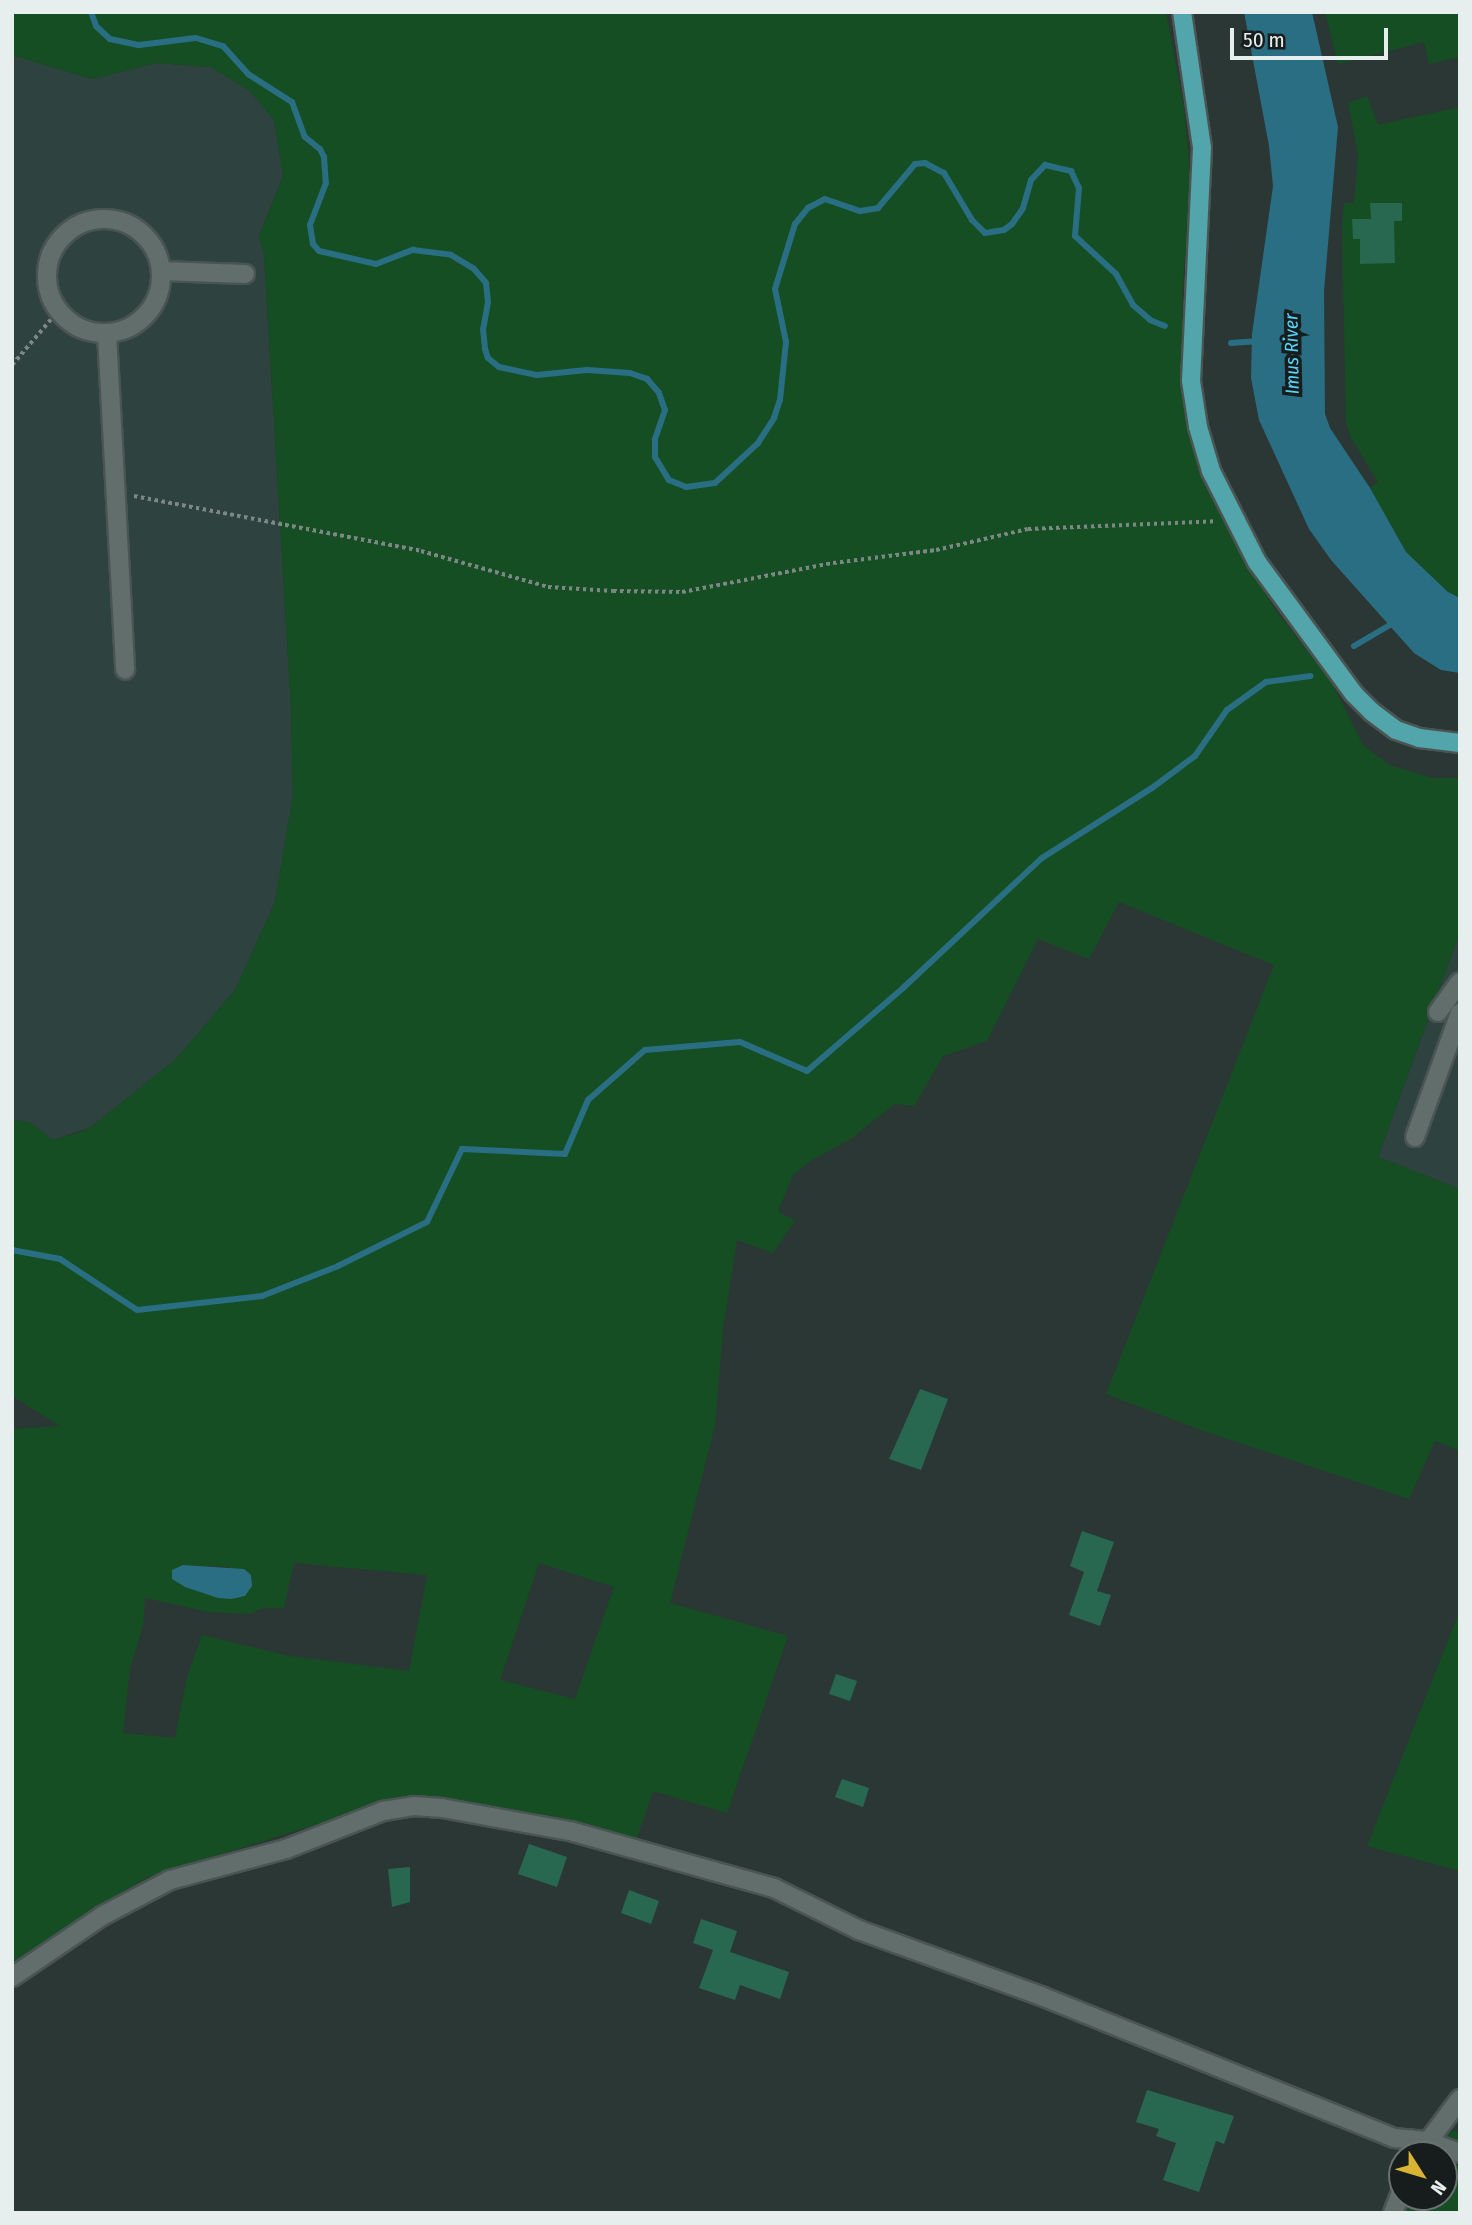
<!DOCTYPE html>
<style>
body{margin:0}
#map{position:relative;width:1472px;height:2225px;overflow:hidden;background:#2b3735;font-family:"Fira Sans Condensed",sans-serif}
div>[style]{position:absolute}
.built>*{inset:0;background:#2e423f}
.green>*{inset:0;background:#154e22}
.water>*{inset:0;background:#2a6e84}
.stream>*{height:6px;margin:-3px;padding:0 3px;transform-origin:3px;border-radius:3px;background:#2a6e84}
.building>*{inset:0;background:#286750}
.path>*{height:3.5px;margin-top:-1.75px;transform-origin:0;background:repeating-linear-gradient(90deg,#7d8786 0 3.5px,transparent 0 7px)}
.roads{filter:drop-shadow(2px 0 #4a5453) drop-shadow(-2px 0 #4a5453) drop-shadow(0 2px #4a5453) drop-shadow(0 -2px #4a5453)}
.minor>*{height:18px;margin:-9px;padding:0 9px;transform-origin:9px;border-radius:9px;background:#616e6c}
.minor>.ring{margin:-9px;padding:0;box-sizing:content-box;background:none;border:18px solid #616e6c;border-radius:50%}
.major>*{height:18px;margin:-9px;padding:0 9px;transform-origin:9px;border-radius:9px;background:#52a5aa}
span{translate:-50% -50%;white-space:nowrap;text-align:center;line-height:1.15;-webkit-text-stroke:7px #171d1c;paint-order:stroke}
.water-label{font-size:19px;color:#54d4fc;font-style:italic}
.frame{position:absolute;inset:0;border:14px solid #e7efee;pointer-events:none}
.north{position:absolute;left:1388px;top:2141px;width:70px;height:70px;box-sizing:border-box;background:#171d1c;border:2px solid #6a7170;border-radius:50%;rotate:127deg;font-size:19px;font-weight:700;line-height:28px;text-align:center;color:#e7efee}
.north::after{content:'';display:block;margin:auto;width:24px;height:32px;background:#d9b334;clip-path:polygon(50% 0,100% 100%,50% 72%,0 100%)}
.scale{position:absolute;left:1230px;top:28px;width:158px;height:32px;box-sizing:border-box;border:4px solid #e7efee;border-top:0;padding-left:9px;font-size:21px;line-height:24px;white-space:nowrap;color:#e7efee;-webkit-text-stroke:5px #171d1c;paint-order:stroke}
</style>
<div id="map">
<div class="built">
<i style="clip-path:polygon(12px 55px,92px 79px,157px 63px,211px 67px,250px 91px,274px 120px,283px 176px,259px 236px,264px 254px,291px 708px,293px 795px,275px 902px,235px 990px,176px 1059px,91px 1127px,53px 1140px,29px 1122px,12px 1120px)"></i>
<i style="clip-path:polygon(1460px 932px,1460px 1189px,1378px 1157px)"></i>
</div>
<div class="green">
<i style="clip-path:polygon(evenodd,12px 12px,1166px 12px,1184px 108px,1191px 186px,1182px 294px,1185px 412px,1212px 496px,1238px 549px,1277px 612px,1332px 683px,1363px 745px,1389px 765px,1433px 778px,1460px 778px,1460px 932px,1378px 1157px,1460px 1189px,1460px 1451px,1435px 1441px,1409px 1499px,1206px 1432px,1106px 1394px,1274px 965px,1119px 902px,1089px 959px,1038px 939px,987px 1041px,943px 1056px,914px 1106px,895px 1104px,849px 1140px,812px 1160px,793px 1175px,778px 1211px,795px 1221px,773px 1253px,737px 1240px,723px 1329px,715px 1425px,670px 1603px,788px 1636px,727px 1813px,653px 1791px,635px 1844px,387px 1802px,146px 1878px,102px 1904px,12px 1967px,12px 1429px,60px 1426px,12px 1396px,12px 1120px,29px 1122px,53px 1140px,75px 1134px,91px 1127px,176px 1059px,235px 990px,275px 902px,293px 795px,291px 708px,264px 254px,259px 236px,283px 176px,274px 120px,250px 91px,211px 67px,157px 63px,92px 79px,12px 55px,12px 12px,294px 1563px,427px 1575px,409px 1671px,289px 1656px,202px 1635px,187px 1677px,175px 1738px,123px 1733px,130px 1669px,143px 1625px,145px 1598px,209px 1612px,249px 1614px,264px 1608px,284px 1608px,294px 1563px,12px 12px,539px 1563px,614px 1587px,575px 1699px,500px 1680px,539px 1563px,12px 12px,183px 1565px,230px 1567px,218px 1598px,185px 1587px,173px 1579px,183px 1565px)"></i>
<i style="clip-path:polygon(1325px 12px,1460px 12px,1460px 57px,1429px 64px,1424px 42px,1338px 64px)"></i>
<i style="clip-path:polygon(1367px 96px,1378px 125px,1460px 107px,1460px 598px,1448px 592px,1406px 552px,1370px 488px,1378px 482px,1351px 438px,1346px 423px,1342px 227px,1344px 203px,1354px 203px,1358px 154px,1348px 103px)"></i>
<i style="clip-path:polygon(1460px 1610px,1460px 1871px,1367px 1846px)"></i>
<i style="clip-path:polygon(1454px 2130px,1460px 2133px,1460px 2213px,1401px 2213px,1408px 2197px,1444px 2197px,1444px 2155px,1430px 2155px,1442px 2139px)"></i>
</div>
<div class="water">
<i style="clip-path:polygon(1244px 12px,1312px 12px,1338px 127px,1324px 291px,1325px 414px,1330px 428px,1370px 488px,1406px 552px,1448px 592px,1460px 598px,1460px 673px,1441px 670px,1414px 653px,1331px 560px,1309px 529px,1259px 420px,1251px 378px,1252px 334px,1273px 186px,1269px 146px)"></i>
<i style="clip-path:polygon(183px 1565px,244px 1569px,251px 1575px,252px 1586px,245px 1596px,231px 1599px,218px 1598px,185px 1587px,172px 1579px,172px 1570px)"></i>
</div>
<div class="stream">
<i style="left:91px;top:12px;width:15px;rotate:70deg"></i>
<i style="left:96px;top:26px;width:19px;rotate:43deg"></i>
<i style="left:110px;top:39px;width:30px;rotate:12deg"></i>
<i style="left:139px;top:45px;width:57px;rotate:-7deg"></i>
<i style="left:196px;top:38px;width:28px;rotate:17deg"></i>
<i style="left:223px;top:46px;width:38px;rotate:48deg"></i>
<i style="left:248px;top:74px;width:52px;rotate:32.5deg"></i>
<i style="left:292px;top:102px;width:37px;rotate:70deg"></i>
<i style="left:305px;top:137px;width:19px;rotate:39deg"></i>
<i style="left:320px;top:149px;width:9px;rotate:63deg"></i>
<i style="left:324px;top:157px;width:26px;rotate:86deg"></i>
<i style="left:326px;top:183px;width:45px;rotate:110.9deg"></i>
<i style="left:310px;top:225px;width:19px;rotate:81deg"></i>
<i style="left:313px;top:244px;width:9px;rotate:49deg"></i>
<i style="left:319px;top:251px;width:58px;rotate:12.8deg"></i>
<i style="left:376px;top:264px;width:40px;rotate:-21deg"></i>
<i style="left:413px;top:250px;width:38px;rotate:7deg"></i>
<i style="left:451px;top:255px;width:27px;rotate:31deg"></i>
<i style="left:474px;top:269px;width:18px;rotate:49deg"></i>
<i style="left:486px;top:283px;width:19px;rotate:84deg"></i>
<i style="left:488px;top:302px;width:27px;rotate:100deg"></i>
<i style="left:483px;top:329px;width:20px;rotate:84deg"></i>
<i style="left:485px;top:349px;width:9px;rotate:72deg"></i>
<i style="left:488px;top:358px;width:14px;rotate:39deg"></i>
<i style="left:499px;top:367px;width:39px;rotate:12deg"></i>
<i style="left:537px;top:375px;width:50px;rotate:-5.7deg"></i>
<i style="left:587px;top:370px;width:43px;rotate:4deg"></i>
<i style="left:630px;top:373px;width:18px;rotate:19deg"></i>
<i style="left:647px;top:379px;width:18px;rotate:49deg"></i>
<i style="left:659px;top:393px;width:18px;rotate:71deg"></i>
<i style="left:665px;top:410px;width:31px;rotate:109deg"></i>
<i style="left:655px;top:439px;width:18px;rotate:90deg"></i>
<i style="left:655px;top:457px;width:27px;rotate:59deg"></i>
<i style="left:669px;top:480px;width:18px;rotate:22deg"></i>
<i style="left:686px;top:487px;width:29px;rotate:-8deg"></i>
<i style="left:715px;top:483px;width:59px;rotate:-42.9deg"></i>
<i style="left:758px;top:443px;width:30px;rotate:-57deg"></i>
<i style="left:774px;top:418px;width:19px;rotate:-72deg"></i>
<i style="left:780px;top:400px;width:58px;rotate:-84.1deg"></i>
<i style="left:786px;top:342px;width:54px;rotate:-101.7deg"></i>
<i style="left:775px;top:289px;width:68px;rotate:-72.9deg"></i>
<i style="left:795px;top:224px;width:21px;rotate:-51deg"></i>
<i style="left:808px;top:208px;width:19px;rotate:-28deg"></i>
<i style="left:825px;top:199px;width:37px;rotate:19deg"></i>
<i style="left:860px;top:211px;width:18px;rotate:-9deg"></i>
<i style="left:878px;top:208px;width:57px;rotate:-49.9deg"></i>
<i style="left:915px;top:164px;width:10px;rotate:-6deg"></i>
<i style="left:925px;top:163px;width:21px;rotate:28deg"></i>
<i style="left:944px;top:173px;width:55px;rotate:59.2deg"></i>
<i style="left:972px;top:220px;width:18px;rotate:45deg"></i>
<i style="left:985px;top:233px;width:19px;rotate:-9deg"></i>
<i style="left:1004px;top:230px;width:10px;rotate:-37deg"></i>
<i style="left:1012px;top:224px;width:19px;rotate:-55deg"></i>
<i style="left:1023px;top:208px;width:29px;rotate:-74deg"></i>
<i style="left:1031px;top:180px;width:21px;rotate:-47deg"></i>
<i style="left:1045px;top:165px;width:27px;rotate:13deg"></i>
<i style="left:1071px;top:171px;width:19px;rotate:65deg"></i>
<i style="left:1079px;top:188px;width:48px;rotate:94.8deg"></i>
<i style="left:1075px;top:236px;width:56px;rotate:42.8deg"></i>
<i style="left:1116px;top:274px;width:35px;rotate:61deg"></i>
<i style="left:1133px;top:305px;width:23px;rotate:41deg"></i>
<i style="left:1150px;top:320px;width:16px;rotate:22deg"></i>
<i style="left:1231px;top:343px;width:29px;rotate:-4deg"></i>
<i style="left:1354px;top:646px;width:48px;rotate:-30.3deg"></i>
<i style="left:12px;top:1250px;width:49px;rotate:10.6deg"></i>
<i style="left:60px;top:1259px;width:92px;rotate:33.5deg"></i>
<i style="left:137px;top:1310px;width:126px;rotate:-6.4deg"></i>
<i style="left:262px;top:1296px;width:82px;rotate:-21.5deg"></i>
<i style="left:338px;top:1266px;width:99px;rotate:-26.3deg"></i>
<i style="left:427px;top:1222px;width:81px;rotate:-64.4deg"></i>
<i style="left:462px;top:1149px;width:103px;rotate:2.8deg"></i>
<i style="left:565px;top:1154px;width:59px;rotate:-66.9deg"></i>
<i style="left:588px;top:1100px;width:76px;rotate:-41.3deg"></i>
<i style="left:645px;top:1050px;width:95px;rotate:-4.8deg"></i>
<i style="left:740px;top:1042px;width:73px;rotate:23.4deg"></i>
<i style="left:807px;top:1071px;width:127px;rotate:-40.8deg"></i>
<i style="left:903px;top:988px;width:190px;rotate:-43.1deg"></i>
<i style="left:1042px;top:858px;width:130px;rotate:-32.5deg"></i>
<i style="left:1152px;top:788px;width:54px;rotate:-36.7deg"></i>
<i style="left:1195px;top:756px;width:56px;rotate:-55.2deg"></i>
<i style="left:1227px;top:710px;width:48px;rotate:-35.7deg"></i>
<i style="left:1266px;top:682px;width:45px;rotate:-7.6deg"></i>
</div>
<div class="building">
<i style="clip-path:polygon(1370px 203px,1402px 203px,1402px 221px,1394px 221px,1395px 263px,1360px 264px,1360px 239px,1353px 239px,1352px 219px,1371px 219px)"></i>
<i style="clip-path:polygon(920px 1389px,948px 1399px,921px 1470px,889px 1459px)"></i>
<i style="clip-path:polygon(1082px 1531px,1114px 1542px,1097px 1591px,1111px 1595px,1100px 1626px,1069px 1615px,1084px 1572px,1070px 1566px)"></i>
<i style="clip-path:polygon(836px 1674px,857px 1681px,850px 1701px,829px 1694px)"></i>
<i style="clip-path:polygon(842px 1779px,869px 1788px,863px 1807px,835px 1797px)"></i>
<i style="clip-path:polygon(529px 1844px,567px 1857px,557px 1887px,518px 1874px)"></i>
<i style="clip-path:polygon(410px 1867px,410px 1902px,392px 1907px,388px 1869px)"></i>
<i style="clip-path:polygon(629px 1890px,659px 1901px,651px 1924px,621px 1913px)"></i>
<i style="clip-path:polygon(701px 1919px,737px 1931px,730px 1952px,789px 1972px,780px 1999px,740px 1985px,735px 2000px,699px 1988px,713px 1950px,693px 1943px)"></i>
<i style="clip-path:polygon(1147px 2090px,1234px 2116px,1224px 2144px,1216px 2141px,1199px 2192px,1163px 2180px,1176px 2143px,1156px 2136px,1159px 2129px,1136px 2122px)"></i>
</div>
<div class="path">
<i style="left:12px;top:365px;width:71px;rotate:-49.6deg"></i>
<i style="left:134px;top:496px;width:292px;rotate:10.8deg"></i>
<i style="left:421px;top:551px;width:132px;rotate:15.8deg"></i>
<i style="left:548px;top:587px;width:65px;rotate:3.5deg"></i>
<i style="left:613px;top:591px;width:69px;rotate:0.8deg"></i>
<i style="left:682px;top:592px;width:154px;rotate:-10.9deg"></i>
<i style="left:833px;top:563px;width:104px;rotate:-7.2deg"></i>
<i style="left:936px;top:550px;width:94px;rotate:-12.9deg"></i>
<i style="left:1028px;top:529px;width:188px;rotate:-2.4deg"></i>
</div>
<div class="roads">
<div class="minor">
<i class="ring" style="left:47px;top:219px;width:96px;height:96px"></i>
<i style="left:161px;top:271px;width:84px;rotate:2deg"></i>
<i style="left:107px;top:334px;width:336px;rotate:86.9deg"></i>
<i style="left:1438px;top:1012px;width:37px;rotate:-54deg"></i>
<i style="left:1415px;top:1137px;width:132px;rotate:-70.1deg"></i>
<i style="left:12px;top:1977px;width:109px;rotate:-34.1deg"></i>
<i style="left:102px;top:1916px;width:77px;rotate:-27.9deg"></i>
<i style="left:170px;top:1880px;width:120px;rotate:-15deg"></i>
<i style="left:286px;top:1849px;width:104px;rotate:-21.4deg"></i>
<i style="left:383px;top:1811px;width:31px;rotate:-9deg"></i>
<i style="left:414px;top:1806px;width:28px;rotate:4deg"></i>
<i style="left:442px;top:1808px;width:130px;rotate:10.2deg"></i>
<i style="left:570px;top:1831px;width:212px;rotate:15.6deg"></i>
<i style="left:774px;top:1888px;width:95px;rotate:26.3deg"></i>
<i style="left:859px;top:1930px;width:194px;rotate:19.9deg"></i>
<i style="left:1041px;top:1996px;width:380px;rotate:21.9deg"></i>
<i style="left:1394px;top:2138px;width:33px;rotate:5deg"></i>
<i style="left:1427px;top:2141px;width:35px;rotate:20deg"></i>
<i style="left:1418px;top:2155px;width:70px;rotate:-53.1deg"></i>
<i style="left:1393px;top:2213px;width:25px;rotate:-69deg"></i>
</div>
<div class="major">
<i style="left:1182px;top:12px;width:137px;rotate:81.6deg"></i>
<i style="left:1202px;top:148px;width:233px;rotate:92.7deg"></i>
<i style="left:1191px;top:381px;width:47px;rotate:81.3deg"></i>
<i style="left:1198px;top:427px;width:46px;rotate:73.5deg"></i>
<i style="left:1211px;top:471px;width:102px;rotate:63.2deg"></i>
<i style="left:1257px;top:562px;width:164px;rotate:53.7deg"></i>
<i style="left:1354px;top:694px;width:25px;rotate:45deg"></i>
<i style="left:1372px;top:712px;width:30px;rotate:37deg"></i>
<i style="left:1396px;top:730px;width:24px;rotate:19deg"></i>
<i style="left:1419px;top:738px;width:41px;rotate:7deg"></i>
</div>
</div>
<div class="water-label">
<span style="left:1292px;top:354px;rotate:-91deg">Imus River</span>
</div>
<div class="frame"></div>
<div class="north">N</div>
<div class="scale">50 m</div>
</div>
